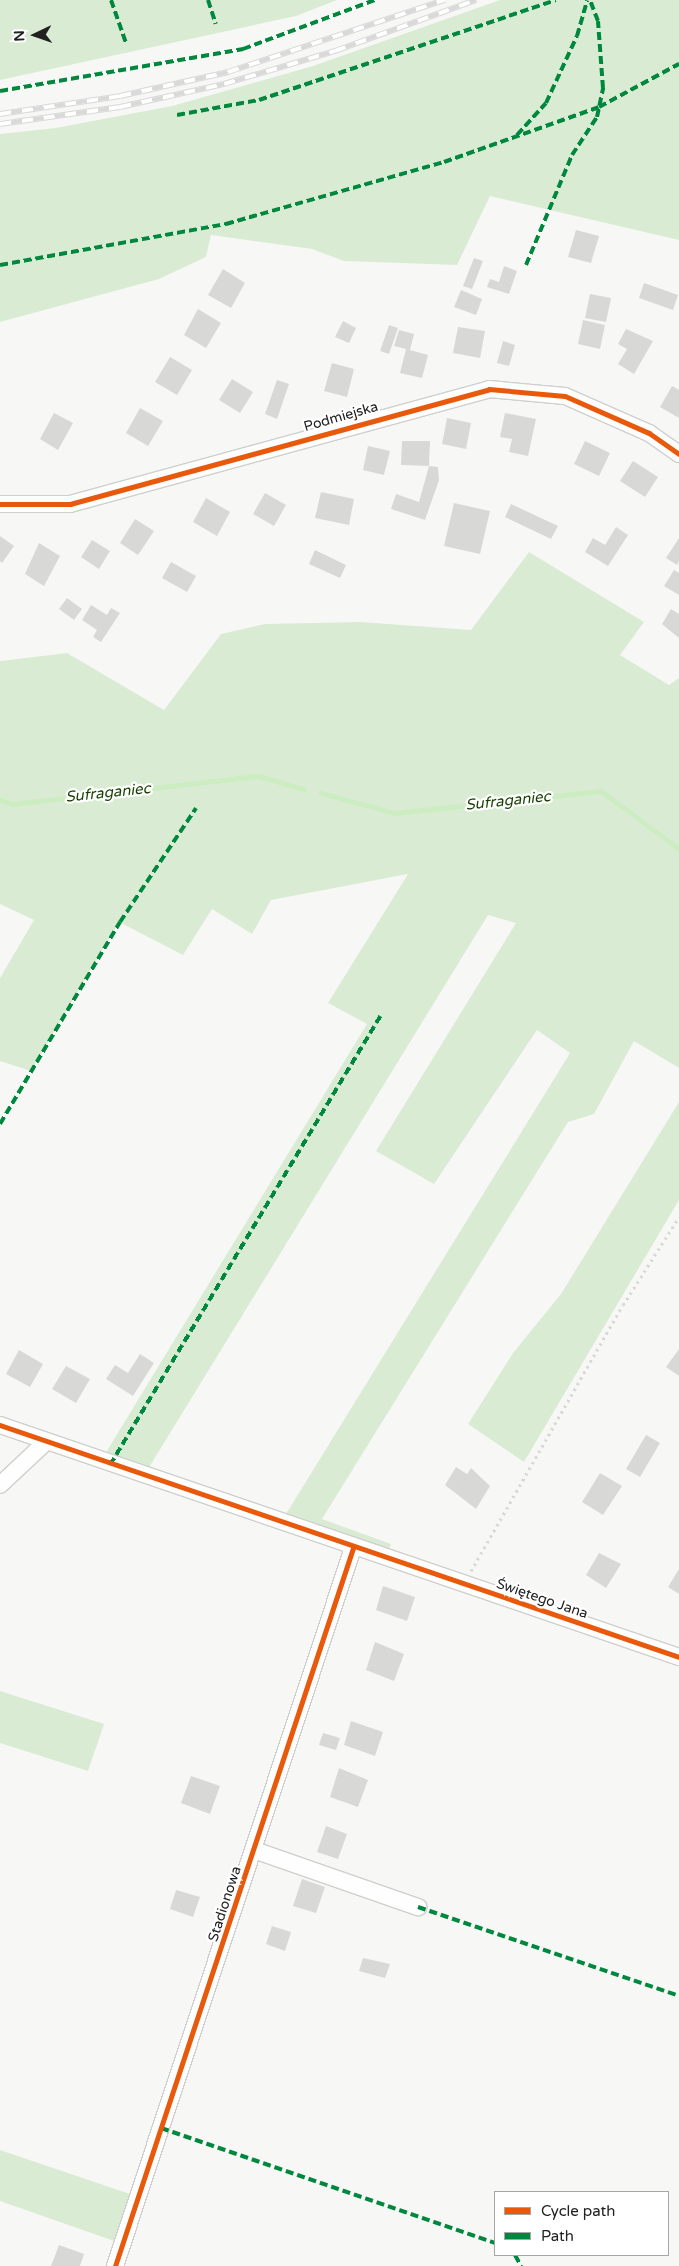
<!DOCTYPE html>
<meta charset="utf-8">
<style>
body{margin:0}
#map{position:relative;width:679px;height:2266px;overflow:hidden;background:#f7f8f6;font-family:"Varela Round",sans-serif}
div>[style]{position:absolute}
.green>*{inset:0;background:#daebd4}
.stream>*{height:5px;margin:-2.5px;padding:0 2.5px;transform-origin:2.5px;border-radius:2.5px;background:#ccecc1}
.building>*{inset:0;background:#d8d9d7}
.path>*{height:3px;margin-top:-1.5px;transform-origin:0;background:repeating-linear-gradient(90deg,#d8d9d7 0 2.5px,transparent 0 6.5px)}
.roads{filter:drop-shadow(1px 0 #cfd0ce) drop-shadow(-1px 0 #cfd0ce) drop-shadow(0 1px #cfd0ce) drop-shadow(0 -1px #cfd0ce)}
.minor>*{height:16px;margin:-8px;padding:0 8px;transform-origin:8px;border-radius:8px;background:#fefefe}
.rail>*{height:5.5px;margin-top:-2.75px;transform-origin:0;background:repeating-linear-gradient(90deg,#fff 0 11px,#d8d9d8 0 22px);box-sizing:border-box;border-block:1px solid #d8d9d8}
.quiet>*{height:4px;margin-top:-2px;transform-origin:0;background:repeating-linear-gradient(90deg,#00873e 0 8px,transparent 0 12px)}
.cycleway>*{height:5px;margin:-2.5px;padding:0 2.5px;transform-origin:2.5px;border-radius:2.5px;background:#e8590c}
span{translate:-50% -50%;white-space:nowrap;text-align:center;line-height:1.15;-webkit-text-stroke:4.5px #fff;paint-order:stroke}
.street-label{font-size:14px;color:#202120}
.water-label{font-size:15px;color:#173f01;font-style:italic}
.legend{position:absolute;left:494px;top:2191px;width:175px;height:65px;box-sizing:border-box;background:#fff;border:1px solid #a6a6a6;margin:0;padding:6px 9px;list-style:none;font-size:15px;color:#202120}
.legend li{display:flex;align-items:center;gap:10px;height:25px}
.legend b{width:25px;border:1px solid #a6a6a6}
.north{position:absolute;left:10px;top:10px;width:50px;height:50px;-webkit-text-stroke:4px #fff;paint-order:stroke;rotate:267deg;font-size:14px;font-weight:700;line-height:20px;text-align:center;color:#202120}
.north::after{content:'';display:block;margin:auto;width:18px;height:22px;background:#202120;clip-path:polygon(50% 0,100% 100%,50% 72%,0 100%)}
</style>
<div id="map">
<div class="green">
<i style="clip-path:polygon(0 0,337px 0,296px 16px,0 80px)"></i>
<i style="clip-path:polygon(500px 0,679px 0,679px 240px,490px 196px,457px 265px,344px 261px,312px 249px,211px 235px,206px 257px,159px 279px,0 322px,0 134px,56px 128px,172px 106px,313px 66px)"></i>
<i style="clip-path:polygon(529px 552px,644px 622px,620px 655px,669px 685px,679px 678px,679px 1068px,634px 1041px,594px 1114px,568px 1122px,322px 1519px,391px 1544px,388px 1551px,286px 1514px,570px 1053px,537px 1030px,434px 1184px,376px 1151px,516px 923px,488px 915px,148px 1469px,105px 1454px,367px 1024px,328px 1003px,408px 874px,271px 900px,252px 934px,212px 909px,183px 955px,119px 922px,31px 1071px,0 1061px,0 978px,34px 920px,0 904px,0 661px,67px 653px,164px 710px,221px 634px,265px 624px,360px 622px,471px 630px)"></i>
<i style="clip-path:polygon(679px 1102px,679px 1200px,524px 1462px,468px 1424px,513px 1353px,561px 1294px)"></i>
<i style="clip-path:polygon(0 1691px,104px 1724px,88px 1771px,0 1743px)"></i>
<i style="clip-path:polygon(0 2150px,133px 2195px,117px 2242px,0 2201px)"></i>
</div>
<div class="stream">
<i style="left:321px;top:793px;width:77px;rotate:15.1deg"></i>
<i style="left:395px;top:813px;width:207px;rotate:-6.1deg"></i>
<i style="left:601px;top:791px;width:97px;rotate:36.6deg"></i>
<i style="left:0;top:800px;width:13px;rotate:18deg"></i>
<i style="left:12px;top:804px;width:248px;rotate:-6.5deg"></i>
<i style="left:258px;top:776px;width:48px;rotate:15.8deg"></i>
</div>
<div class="building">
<i style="clip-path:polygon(576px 230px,599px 236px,591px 263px,568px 257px)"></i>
<i style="clip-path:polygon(474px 258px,483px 261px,472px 289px,463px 286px)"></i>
<i style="clip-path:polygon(504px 266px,517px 271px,509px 294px,487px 287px,490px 279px,499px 282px)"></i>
<i style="clip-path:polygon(223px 269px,245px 283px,231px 308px,208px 295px)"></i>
<i style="clip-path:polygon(644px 283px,678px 295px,673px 310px,639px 298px)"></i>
<i style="clip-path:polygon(461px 290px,482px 299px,476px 315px,454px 307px)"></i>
<i style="clip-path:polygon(590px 294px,611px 298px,606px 322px,585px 318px)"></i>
<i style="clip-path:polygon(198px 309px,221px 323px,206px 348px,184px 335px)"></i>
<i style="clip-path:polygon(583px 320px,605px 325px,600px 349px,578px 344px)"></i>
<i style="clip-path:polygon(343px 321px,356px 328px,349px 343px,335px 337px)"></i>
<i style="clip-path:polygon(389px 325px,398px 328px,389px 354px,380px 351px)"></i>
<i style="clip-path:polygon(458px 327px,485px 331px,480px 358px,453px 353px)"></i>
<i style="clip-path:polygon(626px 329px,653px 341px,634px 374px,618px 364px,627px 349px,618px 344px)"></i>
<i style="clip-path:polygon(399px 330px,414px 334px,410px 350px,428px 355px,422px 378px,400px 373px,406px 349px,394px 346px)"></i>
<i style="clip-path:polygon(503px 341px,515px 345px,509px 366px,497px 363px)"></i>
<i style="clip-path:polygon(170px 357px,192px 370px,177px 395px,155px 382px)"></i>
<i style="clip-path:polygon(332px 363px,354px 369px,347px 397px,324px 391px)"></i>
<i style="clip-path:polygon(232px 379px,253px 392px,240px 413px,219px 400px)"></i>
<i style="clip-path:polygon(277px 380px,289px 384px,277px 419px,265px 414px)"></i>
<i style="clip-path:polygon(672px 386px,679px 390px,679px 418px,660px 407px)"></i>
<i style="clip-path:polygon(140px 408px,163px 421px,148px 446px,126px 433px)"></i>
<i style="clip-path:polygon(54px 413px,73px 423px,58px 450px,40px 439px)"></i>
<i style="clip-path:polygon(505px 413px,536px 419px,528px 456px,509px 452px,512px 439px,500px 437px)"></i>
<i style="clip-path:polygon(447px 418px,471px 423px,466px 449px,442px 444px)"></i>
<i style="clip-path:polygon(402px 441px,430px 441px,429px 466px,401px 465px)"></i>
<i style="clip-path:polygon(585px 441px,610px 453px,599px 476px,574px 464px)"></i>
<i style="clip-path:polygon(368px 446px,390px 451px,384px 475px,363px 470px)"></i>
<i style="clip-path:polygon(633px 461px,658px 477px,645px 497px,620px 481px)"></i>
<i style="clip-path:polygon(429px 466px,438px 467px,439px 480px,425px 520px,391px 509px,396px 494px,419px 502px)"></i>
<i style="clip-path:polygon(321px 492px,354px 499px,349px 525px,315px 518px)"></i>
<i style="clip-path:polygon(265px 493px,286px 505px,274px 526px,253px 514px)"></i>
<i style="clip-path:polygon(206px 498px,230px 512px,217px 536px,193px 522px)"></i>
<i style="clip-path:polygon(454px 503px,490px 511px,480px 554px,444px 546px)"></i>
<i style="clip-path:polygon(511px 504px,558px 526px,551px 539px,505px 517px)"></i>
<i style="clip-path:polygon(135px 519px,154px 531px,138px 555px,120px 543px)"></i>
<i style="clip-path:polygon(616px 527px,628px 535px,608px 566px,585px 552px,593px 538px,605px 545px)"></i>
<i style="clip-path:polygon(0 536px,14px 546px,2px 563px,0 561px)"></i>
<i style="clip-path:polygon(679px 538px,679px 561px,677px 565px,666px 558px)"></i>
<i style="clip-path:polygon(92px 540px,110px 551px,99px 569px,81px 557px)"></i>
<i style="clip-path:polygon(39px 543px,60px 556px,44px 586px,25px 574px)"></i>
<i style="clip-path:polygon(315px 550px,346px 565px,340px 578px,309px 564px)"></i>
<i style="clip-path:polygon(171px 562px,196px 576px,187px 592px,162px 578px)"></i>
<i style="clip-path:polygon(674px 570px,679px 573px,679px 595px,664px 586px)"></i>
<i style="clip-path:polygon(67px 598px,82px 609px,74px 620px,59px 609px)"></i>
<i style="clip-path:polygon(91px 605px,107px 615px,111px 608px,120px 613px,101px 642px,93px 637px,97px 630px,82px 620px)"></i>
<i style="clip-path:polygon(671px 609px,679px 614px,679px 638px,662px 624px)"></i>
<i style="clip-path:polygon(679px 1349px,679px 1376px,666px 1367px)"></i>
<i style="clip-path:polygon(19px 1350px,43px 1364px,30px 1387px,6px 1374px)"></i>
<i style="clip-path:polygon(140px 1354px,154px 1363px,133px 1396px,106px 1379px,115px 1365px,128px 1373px)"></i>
<i style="clip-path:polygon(66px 1366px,90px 1379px,76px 1403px,52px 1389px)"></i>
<i style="clip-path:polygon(646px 1435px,660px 1443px,640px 1477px,626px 1469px)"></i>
<i style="clip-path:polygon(456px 1467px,467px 1474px,471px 1468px,490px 1486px,476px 1509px,445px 1485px)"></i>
<i style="clip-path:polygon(600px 1473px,622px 1486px,603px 1515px,582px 1502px)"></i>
<i style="clip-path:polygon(599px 1553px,621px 1564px,606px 1588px,586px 1575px)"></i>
<i style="clip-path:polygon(679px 1569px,679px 1594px,668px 1587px)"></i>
<i style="clip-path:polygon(383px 1586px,415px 1597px,407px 1621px,376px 1610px)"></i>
<i style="clip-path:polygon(375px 1642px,404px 1654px,394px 1681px,366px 1670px)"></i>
<i style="clip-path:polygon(351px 1721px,383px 1732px,375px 1756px,344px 1745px)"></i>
<i style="clip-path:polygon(323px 1733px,340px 1738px,336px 1750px,319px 1745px)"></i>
<i style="clip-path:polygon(339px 1768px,368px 1780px,358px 1807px,330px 1797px)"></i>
<i style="clip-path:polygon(191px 1776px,220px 1786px,210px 1814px,181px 1803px)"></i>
<i style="clip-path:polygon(326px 1826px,347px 1834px,338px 1859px,317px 1852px)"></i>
<i style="clip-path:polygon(302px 1879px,325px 1887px,316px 1913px,293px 1906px)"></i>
<i style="clip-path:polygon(176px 1890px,200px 1897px,193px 1917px,170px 1909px)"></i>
<i style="clip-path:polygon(272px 1926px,291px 1932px,285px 1951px,266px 1944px)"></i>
<i style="clip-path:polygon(363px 1958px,390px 1964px,385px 1978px,359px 1971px)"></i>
<i style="clip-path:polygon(59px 2245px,84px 2254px,80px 2266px,51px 2266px)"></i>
</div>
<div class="path">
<i style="left:471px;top:1571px;width:306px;rotate:-60.3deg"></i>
<i style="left:623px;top:1305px;width:104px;rotate:-57.5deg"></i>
</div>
<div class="roads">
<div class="minor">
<i style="left:0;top:504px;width:70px"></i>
<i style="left:70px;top:504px;width:434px;rotate:-15.3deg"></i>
<i style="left:489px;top:389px;width:76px;rotate:5.3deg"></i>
<i style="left:565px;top:396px;width:92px;rotate:23.8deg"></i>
<i style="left:649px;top:433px;width:37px;rotate:35deg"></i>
<i style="left:0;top:1425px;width:718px;rotate:18.86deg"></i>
<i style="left:0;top:1485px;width:63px;rotate:-43.1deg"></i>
<i style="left:254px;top:1850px;width:174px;rotate:19.2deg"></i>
<i style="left:115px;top:2266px;width:756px;rotate:-71.66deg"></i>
</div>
</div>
<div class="rail">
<i style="left:0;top:114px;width:121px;rotate:-8.5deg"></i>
<i style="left:120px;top:96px;width:111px;rotate:-12.5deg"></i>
<i style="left:228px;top:72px;width:229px;rotate:-18.4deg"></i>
<i style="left:0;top:124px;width:121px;rotate:-8.1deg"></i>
<i style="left:120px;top:107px;width:107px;rotate:-12.5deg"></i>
<i style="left:224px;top:84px;width:116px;rotate:-16.6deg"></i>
<i style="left:335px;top:51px;width:150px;rotate:-19.9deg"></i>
</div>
<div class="quiet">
<i style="left:111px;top:0;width:46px;rotate:70.8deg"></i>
<i style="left:208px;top:0;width:25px;rotate:72deg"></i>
<i style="left:0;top:91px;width:247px;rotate:-9.8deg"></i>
<i style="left:243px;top:49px;width:141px;rotate:-20.4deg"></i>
<i style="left:177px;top:115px;width:83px;rotate:-10.4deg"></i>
<i style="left:259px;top:100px;width:313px;rotate:-18.6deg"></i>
<i style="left:517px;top:135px;width:43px;rotate:-47.8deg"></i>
<i style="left:546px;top:103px;width:74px;rotate:-65.2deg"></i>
<i style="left:577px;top:36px;width:37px;rotate:-74deg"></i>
<i style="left:0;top:265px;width:230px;rotate:-10.3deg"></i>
<i style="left:226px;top:224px;width:227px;rotate:-15.9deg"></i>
<i style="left:444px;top:162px;width:164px;rotate:-19.5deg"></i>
<i style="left:599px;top:107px;width:91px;rotate:-28.3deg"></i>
<i style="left:526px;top:265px;width:119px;rotate:-67.3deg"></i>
<i style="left:572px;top:155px;width:45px;rotate:-56.7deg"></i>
<i style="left:597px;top:117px;width:30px;rotate:-78deg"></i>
<i style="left:603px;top:88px;width:67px;rotate:-94.3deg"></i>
<i style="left:598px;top:21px;width:22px;rotate:-111deg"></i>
<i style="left:0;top:1124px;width:235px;rotate:-59.3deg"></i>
<i style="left:120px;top:922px;width:137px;rotate:-56.3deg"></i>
<i style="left:110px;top:1465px;width:525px;rotate:-58.94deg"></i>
<i style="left:418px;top:1907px;width:276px;rotate:18.8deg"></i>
<i style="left:161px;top:2128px;width:353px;rotate:19deg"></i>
<i style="left:515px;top:2255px;width:13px;rotate:61deg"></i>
</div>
<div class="cycleway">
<i style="left:0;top:504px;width:70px"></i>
<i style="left:70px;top:504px;width:434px;rotate:-15.3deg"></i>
<i style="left:489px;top:389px;width:76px;rotate:5.3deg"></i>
<i style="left:565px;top:396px;width:92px;rotate:23.8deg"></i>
<i style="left:649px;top:433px;width:37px;rotate:35deg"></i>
<i style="left:0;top:1425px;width:718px;rotate:18.86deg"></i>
<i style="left:115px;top:2266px;width:756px;rotate:-71.66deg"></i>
</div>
<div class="street-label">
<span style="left:341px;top:417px;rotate:-16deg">Podmiejska</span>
<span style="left:542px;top:1599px;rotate:19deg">Świętego Jana</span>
<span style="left:225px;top:1904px;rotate:-72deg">Stadionowa</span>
</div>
<div class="water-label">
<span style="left:108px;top:793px;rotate:-6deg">Sufraganiec</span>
<span style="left:508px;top:801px;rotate:-6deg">Sufraganiec</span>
</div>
<ul class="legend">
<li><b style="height:6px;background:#e8590c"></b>Cycle path</li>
<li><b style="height:6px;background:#00873e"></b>Path</li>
</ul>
<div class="north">N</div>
</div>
